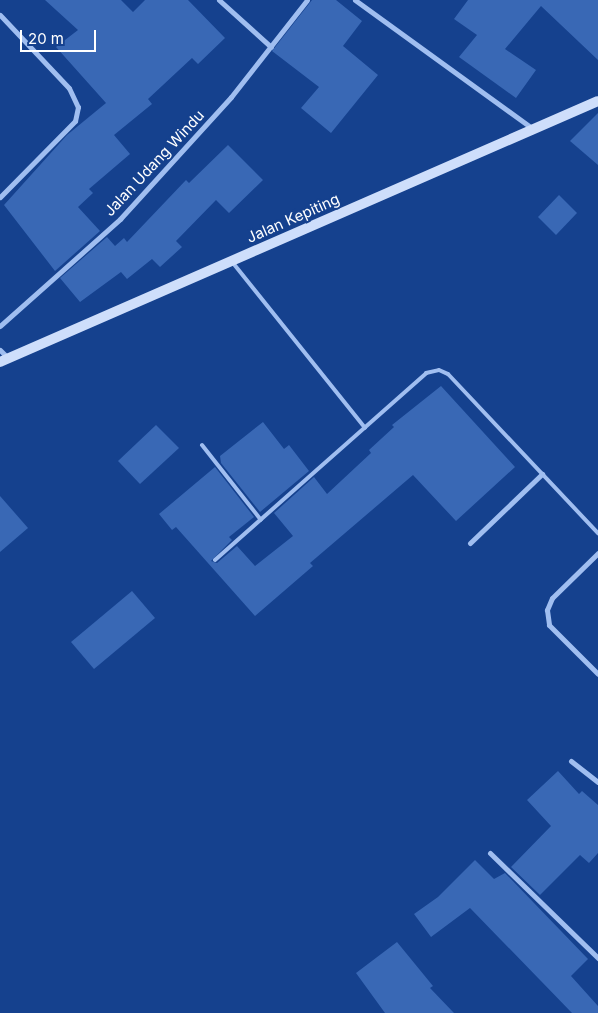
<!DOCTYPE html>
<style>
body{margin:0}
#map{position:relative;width:598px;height:1013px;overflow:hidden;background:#15418e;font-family:Inter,sans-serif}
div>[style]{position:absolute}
.building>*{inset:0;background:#3968b5}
.lane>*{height:4px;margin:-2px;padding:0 2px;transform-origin:2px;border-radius:2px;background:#a0bef0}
.street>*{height:5px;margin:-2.5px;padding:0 2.5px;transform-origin:2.5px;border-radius:2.5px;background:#a0bef0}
.secondary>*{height:10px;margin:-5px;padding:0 5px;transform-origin:5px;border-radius:5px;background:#cedefb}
span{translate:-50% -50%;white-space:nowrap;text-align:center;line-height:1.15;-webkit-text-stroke:4px #15418e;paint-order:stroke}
.street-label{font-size:15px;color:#fff}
.scale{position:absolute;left:20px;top:30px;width:76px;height:22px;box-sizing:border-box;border:2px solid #fff;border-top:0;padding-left:6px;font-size:15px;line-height:18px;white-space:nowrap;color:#fff;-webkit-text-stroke:4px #15418e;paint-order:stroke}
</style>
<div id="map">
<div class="building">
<i style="clip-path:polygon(45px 0,121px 0,133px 12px,145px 0,188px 0,225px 38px,198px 64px,192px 58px,148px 99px,152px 104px,114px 135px,130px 154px,89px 189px,93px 193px,78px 207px,100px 231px,55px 271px,4px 205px,67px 135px,106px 103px,56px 47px,78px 30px)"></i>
<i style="clip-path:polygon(312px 0,336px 0,362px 21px,343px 46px,378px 75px,331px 133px,301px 108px,319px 87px,272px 51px)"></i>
<i style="clip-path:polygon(468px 0,598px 0,598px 60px,541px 6px,505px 49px,536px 70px,516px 98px,459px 57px,477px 35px,454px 19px)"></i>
<i style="clip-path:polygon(598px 113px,598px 165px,570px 141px)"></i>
<i style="clip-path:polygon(228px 145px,263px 180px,229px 213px,216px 200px,176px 241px,182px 247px,160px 267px,152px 259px,127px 279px,121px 272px,80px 302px,60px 278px,107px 237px,115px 246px,124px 238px,127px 242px,186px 180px,189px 183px)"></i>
<i style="clip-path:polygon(559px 195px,577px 213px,556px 235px,538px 217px)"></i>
<i style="clip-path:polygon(441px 386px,515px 467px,456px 521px,413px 475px,310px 563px,313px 566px,255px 616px,176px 527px,172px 530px,159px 514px,215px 467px,254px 517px,229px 537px,232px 540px,211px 561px,217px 563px,237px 546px,255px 566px,293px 536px,274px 513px,314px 477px,327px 494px,371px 453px,369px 450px,394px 427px,392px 425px)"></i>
<i style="clip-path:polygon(263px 422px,284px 449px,289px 445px,309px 471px,260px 512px,221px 463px,220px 456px)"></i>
<i style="clip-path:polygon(156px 425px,179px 448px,140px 484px,118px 461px)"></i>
<i style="clip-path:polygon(0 496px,28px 528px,0 552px)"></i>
<i style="clip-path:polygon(132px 591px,155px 618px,94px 669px,71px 642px)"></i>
<i style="clip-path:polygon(558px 771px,579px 794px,582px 791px,598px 805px,598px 853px,589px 863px,580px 855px,540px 895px,511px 867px,551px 826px,527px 800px)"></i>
<i style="clip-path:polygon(475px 860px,494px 879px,505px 873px,588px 959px,571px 976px,598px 1006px,598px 1013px,572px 1013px,470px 908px,431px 937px,414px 914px,438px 897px)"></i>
<i style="clip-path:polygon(397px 942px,433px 986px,430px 988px,454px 1013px,385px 1013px,356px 973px)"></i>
</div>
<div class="lane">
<i style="left:233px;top:263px;width:211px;rotate:51.3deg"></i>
<i style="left:202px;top:445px;width:95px;rotate:51.8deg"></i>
<i style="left:215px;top:560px;width:282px;rotate:-41.5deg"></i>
<i style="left:426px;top:373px;width:13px;rotate:-13deg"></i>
<i style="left:439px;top:370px;width:10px;rotate:24deg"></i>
<i style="left:448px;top:374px;width:219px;rotate:46.7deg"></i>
</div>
<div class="street">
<i style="left:219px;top:0;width:70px;rotate:42.1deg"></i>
<i style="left:355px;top:0;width:220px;rotate:35.9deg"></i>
<i style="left:0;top:15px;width:100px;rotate:46.6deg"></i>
<i style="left:69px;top:88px;width:21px;rotate:65deg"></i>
<i style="left:78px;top:107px;width:14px;rotate:102deg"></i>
<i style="left:75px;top:121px;width:107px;rotate:134.6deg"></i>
<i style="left:0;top:326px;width:161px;rotate:-41.7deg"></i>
<i style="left:120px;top:219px;width:165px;rotate:-47.7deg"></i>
<i style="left:231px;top:97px;width:123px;rotate:-51.9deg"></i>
<i style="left:0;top:350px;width:11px;rotate:45deg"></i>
<i style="left:470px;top:543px;width:100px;rotate:-43.8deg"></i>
<i style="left:598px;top:553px;width:64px;rotate:135.6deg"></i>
<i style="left:552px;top:598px;width:13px;rotate:113deg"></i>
<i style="left:547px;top:610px;width:15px;rotate:82deg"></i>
<i style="left:549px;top:625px;width:69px;rotate:45deg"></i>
<i style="left:571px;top:761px;width:34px;rotate:38deg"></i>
<i style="left:490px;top:853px;width:151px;rotate:44.2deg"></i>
</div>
<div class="secondary">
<i style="left:0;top:362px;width:652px;rotate:-23.58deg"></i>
</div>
<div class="street-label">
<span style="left:154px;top:163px;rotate:-47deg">Jalan Udang Windu</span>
<span style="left:293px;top:218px;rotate:-24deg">Jalan Kepiting</span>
</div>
<div class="scale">20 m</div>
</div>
